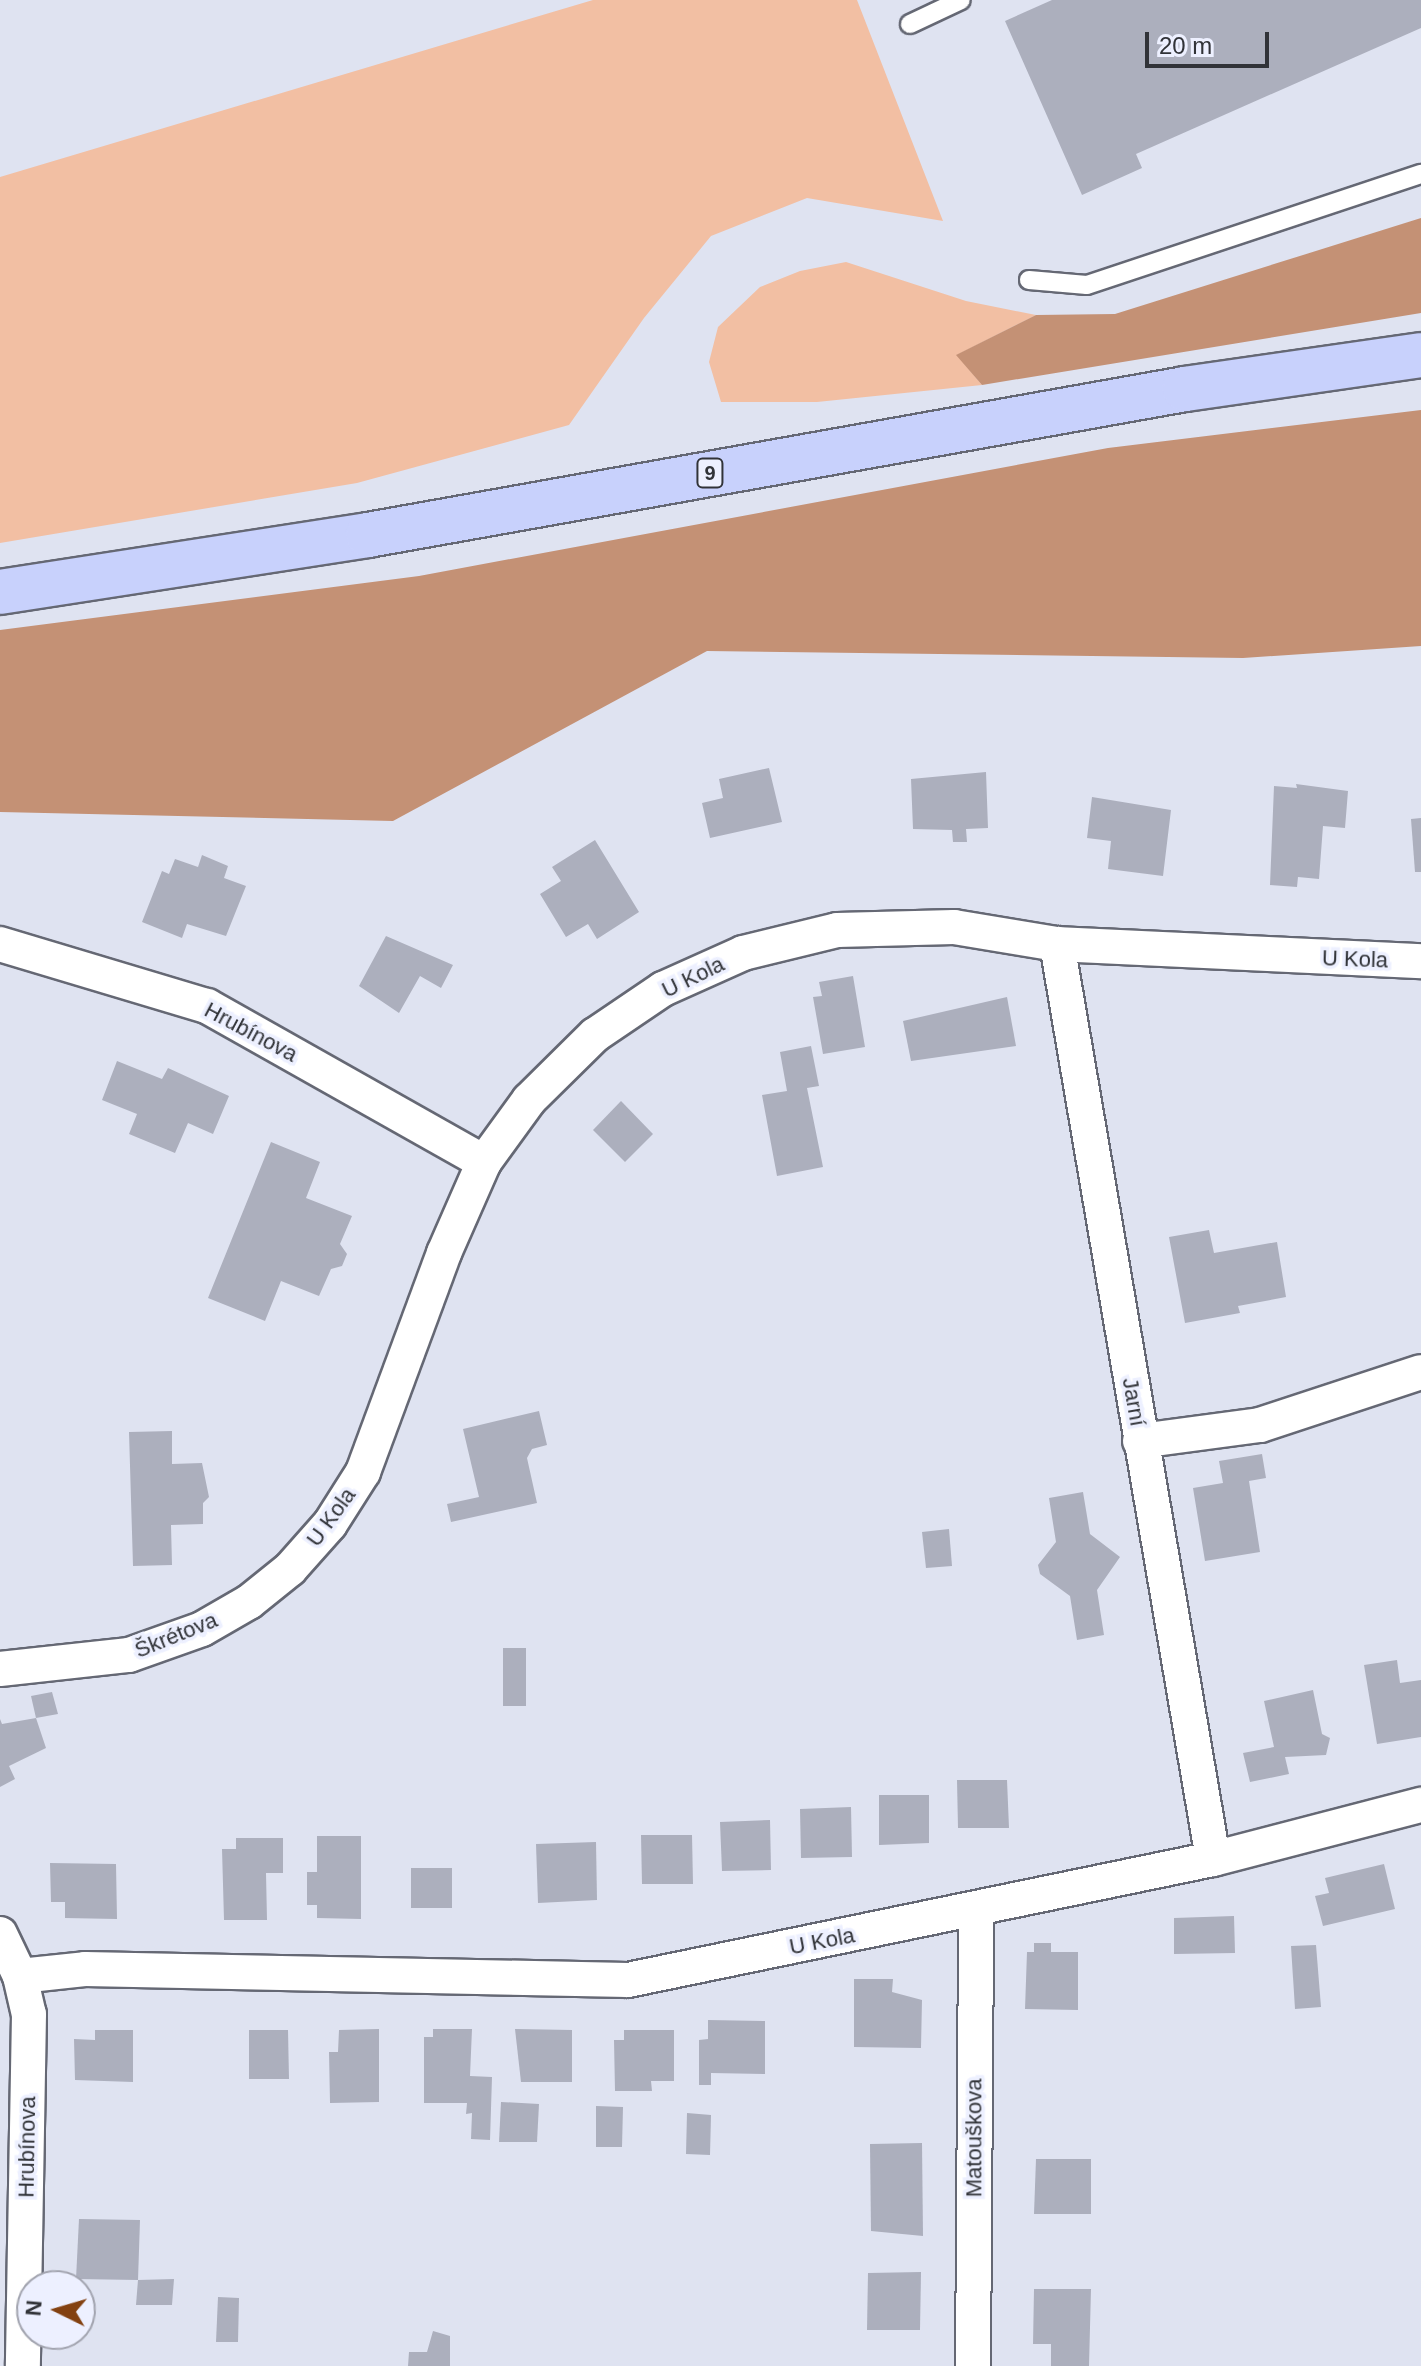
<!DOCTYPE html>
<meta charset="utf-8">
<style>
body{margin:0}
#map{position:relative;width:1421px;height:2366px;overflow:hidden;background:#dfe3f1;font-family:Helvetica,sans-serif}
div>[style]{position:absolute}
.green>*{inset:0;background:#f2bfa3}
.forest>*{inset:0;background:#c49175}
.building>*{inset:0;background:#acafbd}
.roads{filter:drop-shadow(2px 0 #656874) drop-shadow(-2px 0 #656874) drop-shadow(0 2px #656874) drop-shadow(0 -2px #656874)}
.lane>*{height:18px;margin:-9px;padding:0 9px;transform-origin:9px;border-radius:9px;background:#fff}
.street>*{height:34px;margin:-17px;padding:0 17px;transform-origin:17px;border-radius:17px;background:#fff}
.primary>*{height:44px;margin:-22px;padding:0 22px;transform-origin:22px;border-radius:22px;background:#c8d1fc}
span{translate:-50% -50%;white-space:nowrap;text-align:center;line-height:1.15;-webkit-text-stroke:7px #edf0ff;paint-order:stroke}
.shield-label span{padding:2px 6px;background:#edf0ff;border:2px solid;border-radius:6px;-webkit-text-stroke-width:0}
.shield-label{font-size:20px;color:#313338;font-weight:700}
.street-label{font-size:22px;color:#313338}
.north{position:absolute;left:16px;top:2270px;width:80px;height:80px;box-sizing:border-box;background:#edf0ff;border:2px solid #a2a4af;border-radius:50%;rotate:275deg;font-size:22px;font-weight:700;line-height:32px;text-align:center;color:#313338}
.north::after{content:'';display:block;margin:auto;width:28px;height:36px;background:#834111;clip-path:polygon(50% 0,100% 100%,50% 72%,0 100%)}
.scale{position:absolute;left:1145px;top:32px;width:124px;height:36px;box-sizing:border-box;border:4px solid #313338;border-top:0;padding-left:10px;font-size:24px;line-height:28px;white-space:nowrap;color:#313338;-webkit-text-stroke:6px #edf0ff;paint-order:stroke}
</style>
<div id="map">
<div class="green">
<i style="clip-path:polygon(593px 0,857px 0,943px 221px,807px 198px,711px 236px,644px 318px,569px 425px,357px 483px,0 543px,0 177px)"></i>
<i style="clip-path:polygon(846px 262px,966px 301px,1036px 315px,957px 355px,982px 385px,817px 402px,721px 402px,709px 362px,718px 327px,760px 287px,800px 271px)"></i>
</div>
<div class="forest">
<i style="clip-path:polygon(1421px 218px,1421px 313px,982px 385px,956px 355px,1036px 315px,1115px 314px)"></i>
<i style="clip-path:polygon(1421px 410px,1421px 646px,1243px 658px,707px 651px,393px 821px,0 812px,0 630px,419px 576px,1108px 448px)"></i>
</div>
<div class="building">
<i style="clip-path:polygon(1052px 0,1421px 0,1421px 28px,1136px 154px,1142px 168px,1082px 195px,1005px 21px)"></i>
<i style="clip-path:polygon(769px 768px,782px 822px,710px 838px,702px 803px,723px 798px,719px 779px)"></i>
<i style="clip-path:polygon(986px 772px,988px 828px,966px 829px,967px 842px,953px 842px,952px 830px,913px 829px,911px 779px)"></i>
<i style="clip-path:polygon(1296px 784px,1348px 791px,1345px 828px,1323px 826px,1319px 879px,1298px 877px,1297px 887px,1270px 885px,1274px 786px,1297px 788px)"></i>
<i style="clip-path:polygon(1092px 797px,1171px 810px,1163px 876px,1108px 869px,1111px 841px,1087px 838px)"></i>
<i style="clip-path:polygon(1421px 818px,1421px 872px,1415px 872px,1411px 819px)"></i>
<i style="clip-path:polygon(595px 840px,639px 912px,597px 939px,588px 924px,566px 937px,540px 894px,561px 881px,552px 867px)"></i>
<i style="clip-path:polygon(202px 855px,228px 866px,224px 878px,246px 886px,226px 936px,187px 924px,182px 938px,142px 922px,162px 871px,169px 874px,175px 859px,198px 867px)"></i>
<i style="clip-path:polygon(386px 936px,453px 965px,441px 988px,420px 976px,399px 1013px,359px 986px)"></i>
<i style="clip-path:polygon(853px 976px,865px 1047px,823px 1054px,813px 997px,822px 996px,819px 982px)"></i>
<i style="clip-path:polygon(1007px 997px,1016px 1046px,911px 1061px,903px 1021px)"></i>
<i style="clip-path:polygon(811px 1046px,819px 1086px,807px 1088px,823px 1167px,777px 1176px,762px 1095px,787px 1091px,780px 1052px)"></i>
<i style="clip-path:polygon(117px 1061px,162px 1079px,168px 1068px,229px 1096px,213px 1134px,188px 1123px,175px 1153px,129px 1134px,137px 1114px,102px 1100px)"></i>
<i style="clip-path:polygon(621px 1101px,653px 1134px,625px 1162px,593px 1130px)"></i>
<i style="clip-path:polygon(271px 1142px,320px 1162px,306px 1198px,352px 1216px,340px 1244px,347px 1254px,342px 1266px,331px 1269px,319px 1296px,281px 1281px,265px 1321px,208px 1298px)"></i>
<i style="clip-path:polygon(1209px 1230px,1214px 1253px,1277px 1242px,1286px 1297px,1238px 1306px,1240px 1313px,1185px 1323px,1169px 1237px)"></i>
<i style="clip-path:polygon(539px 1411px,547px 1445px,532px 1449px,527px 1458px,537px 1503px,451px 1522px,447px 1504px,479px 1497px,463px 1429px)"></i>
<i style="clip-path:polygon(172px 1431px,172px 1464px,202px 1463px,209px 1497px,203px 1503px,203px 1524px,171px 1525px,172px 1565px,133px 1566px,129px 1432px)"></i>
<i style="clip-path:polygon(1262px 1454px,1266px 1478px,1249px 1481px,1260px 1552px,1205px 1561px,1193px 1488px,1223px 1483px,1219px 1461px)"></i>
<i style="clip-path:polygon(1083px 1492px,1090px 1534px,1120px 1557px,1097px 1590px,1104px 1635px,1077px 1640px,1070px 1596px,1040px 1574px,1038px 1565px,1056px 1542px,1049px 1498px)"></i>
<i style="clip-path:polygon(949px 1529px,952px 1566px,926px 1568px,922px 1532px)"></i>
<i style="clip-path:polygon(503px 1648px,526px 1648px,526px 1706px,503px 1706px)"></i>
<i style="clip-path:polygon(1397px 1660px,1400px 1683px,1421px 1680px,1421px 1737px,1377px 1744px,1364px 1665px)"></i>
<i style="clip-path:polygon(1313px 1690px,1322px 1734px,1330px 1738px,1326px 1755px,1285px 1757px,1289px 1774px,1250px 1782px,1243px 1753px,1274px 1747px,1264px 1701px)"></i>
<i style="clip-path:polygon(52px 1692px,58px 1714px,36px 1718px,31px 1696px)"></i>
<i style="clip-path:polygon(36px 1718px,46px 1748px,9px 1766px,15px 1779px,0 1787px,0 1719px,2px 1724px)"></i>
<i style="clip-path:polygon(957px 1780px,1007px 1780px,1009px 1828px,958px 1828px)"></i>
<i style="clip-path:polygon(879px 1795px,929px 1795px,929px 1843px,879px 1845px)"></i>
<i style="clip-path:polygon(851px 1807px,852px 1857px,801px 1858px,800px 1809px)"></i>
<i style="clip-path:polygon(770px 1820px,771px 1870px,722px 1871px,720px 1822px)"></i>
<i style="clip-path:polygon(641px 1835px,692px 1835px,693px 1884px,642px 1884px)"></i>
<i style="clip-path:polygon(317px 1836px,361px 1836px,361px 1919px,317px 1918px,317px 1905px,307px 1905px,307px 1872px,317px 1872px)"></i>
<i style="clip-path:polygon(236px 1838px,283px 1838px,283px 1873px,266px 1873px,267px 1920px,224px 1920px,222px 1849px,236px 1849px)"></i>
<i style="clip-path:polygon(596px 1842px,597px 1900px,538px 1903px,536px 1844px)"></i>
<i style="clip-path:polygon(50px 1863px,116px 1864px,117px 1919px,65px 1918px,65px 1902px,51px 1902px)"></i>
<i style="clip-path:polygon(1384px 1864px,1395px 1909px,1323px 1926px,1315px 1896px,1329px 1893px,1325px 1878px)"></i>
<i style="clip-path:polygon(411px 1868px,452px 1868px,452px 1908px,411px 1908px)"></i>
<i style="clip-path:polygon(1234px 1916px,1235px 1953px,1174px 1954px,1174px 1918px)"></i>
<i style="clip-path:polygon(1034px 1943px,1051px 1943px,1051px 1952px,1078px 1952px,1078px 2010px,1025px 2009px,1027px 1952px,1034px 1952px)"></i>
<i style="clip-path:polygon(1316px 1945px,1321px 2007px,1295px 2009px,1291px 1946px)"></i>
<i style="clip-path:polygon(854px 1979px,893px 1979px,892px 1992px,922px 2000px,921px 2048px,854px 2047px)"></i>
<i style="clip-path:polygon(708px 2020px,765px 2021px,765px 2074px,711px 2073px,711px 2085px,699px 2085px,699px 2040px,708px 2039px)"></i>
<i style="clip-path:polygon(379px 2029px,379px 2102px,330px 2103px,329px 2052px,338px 2052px,339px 2030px)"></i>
<i style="clip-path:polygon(433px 2029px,472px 2029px,470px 2076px,492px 2077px,490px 2140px,471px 2139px,472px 2113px,466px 2114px,467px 2103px,424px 2103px,424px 2037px,433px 2037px)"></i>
<i style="clip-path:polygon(515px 2029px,572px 2030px,572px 2082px,521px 2082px)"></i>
<i style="clip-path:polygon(95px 2030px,133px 2030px,133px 2082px,75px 2080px,74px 2039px,95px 2040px)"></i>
<i style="clip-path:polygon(249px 2030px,288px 2030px,289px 2079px,249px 2079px)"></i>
<i style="clip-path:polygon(624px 2030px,674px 2030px,674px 2081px,651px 2081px,652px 2091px,615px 2091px,614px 2040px,624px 2040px)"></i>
<i style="clip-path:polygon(501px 2102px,539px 2104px,537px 2142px,499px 2142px)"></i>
<i style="clip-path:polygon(596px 2106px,623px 2107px,622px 2147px,596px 2147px)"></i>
<i style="clip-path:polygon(687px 2113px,711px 2115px,710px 2155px,686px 2154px)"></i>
<i style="clip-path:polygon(922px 2143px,923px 2236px,871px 2231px,870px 2144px)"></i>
<i style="clip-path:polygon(1036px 2159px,1091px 2159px,1091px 2214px,1034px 2214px)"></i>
<i style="clip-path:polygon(79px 2219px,140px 2220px,138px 2280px,76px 2279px)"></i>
<i style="clip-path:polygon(921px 2272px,920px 2330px,867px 2330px,868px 2273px)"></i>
<i style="clip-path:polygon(174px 2279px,172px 2305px,136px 2305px,138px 2280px)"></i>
<i style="clip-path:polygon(1034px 2289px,1091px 2289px,1089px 2366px,1051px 2366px,1051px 2344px,1033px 2344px)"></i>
<i style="clip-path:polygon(218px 2297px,239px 2298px,238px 2342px,216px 2342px)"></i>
<i style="clip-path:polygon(433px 2331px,450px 2336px,450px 2366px,408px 2366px,409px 2352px,427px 2352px)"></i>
</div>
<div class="roads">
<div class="lane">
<i style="left:910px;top:24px;width:56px;rotate:-25.2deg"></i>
<i style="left:1029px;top:280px;width:58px;rotate:4.9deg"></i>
<i style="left:1087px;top:285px;width:352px;rotate:-18.4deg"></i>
</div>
<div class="street">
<i style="left:0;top:944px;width:216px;rotate:16.7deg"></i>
<i style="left:207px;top:1006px;width:318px;rotate:29.4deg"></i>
<i style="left:1057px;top:944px;width:928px;rotate:80.32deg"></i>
<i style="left:1140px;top:1441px;width:121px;rotate:-7.6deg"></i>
<i style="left:1260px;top:1425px;width:169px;rotate:-18.2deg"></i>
<i style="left:0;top:1669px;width:130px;rotate:-6.2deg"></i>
<i style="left:129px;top:1655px;width:77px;rotate:-19.6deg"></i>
<i style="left:202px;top:1629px;width:54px;rotate:-29.9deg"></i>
<i style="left:249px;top:1602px;width:53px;rotate:-38.8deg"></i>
<i style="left:290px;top:1569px;width:60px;rotate:-48.4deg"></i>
<i style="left:330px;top:1524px;width:62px;rotate:-57.6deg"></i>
<i style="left:363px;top:1472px;width:233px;rotate:-69.7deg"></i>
<i style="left:444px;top:1253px;width:99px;rotate:-66.3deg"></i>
<i style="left:484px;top:1162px;width:77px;rotate:-54deg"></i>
<i style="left:529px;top:1100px;width:93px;rotate:-44.6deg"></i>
<i style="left:595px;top:1035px;width:82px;rotate:-34.1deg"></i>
<i style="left:663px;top:989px;width:88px;rotate:-24.2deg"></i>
<i style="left:743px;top:953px;width:97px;rotate:-13.7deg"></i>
<i style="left:837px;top:930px;width:117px;rotate:-1.5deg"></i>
<i style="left:954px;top:927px;width:104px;rotate:9.4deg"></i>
<i style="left:1057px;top:944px;width:364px;rotate:2.7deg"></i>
<i style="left:0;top:1934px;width:47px;rotate:64.5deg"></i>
<i style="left:20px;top:1976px;width:39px;rotate:77deg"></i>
<i style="left:29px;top:2014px;width:352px;rotate:91deg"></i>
<i style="left:20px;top:1976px;width:65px;rotate:-6.1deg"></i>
<i style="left:85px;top:1969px;width:543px;rotate:1.16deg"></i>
<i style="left:628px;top:1980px;width:597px;rotate:-11.69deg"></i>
<i style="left:1213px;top:1859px;width:215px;rotate:-14.6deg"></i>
<i style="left:973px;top:2366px;width:456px;rotate:-89.6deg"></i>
</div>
<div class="primary">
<i style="left:0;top:592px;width:372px;rotate:-8.8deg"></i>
<i style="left:368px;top:535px;width:830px;rotate:-10.13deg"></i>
<i style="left:1185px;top:389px;width:238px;rotate:-8.2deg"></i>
</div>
</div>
<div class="shield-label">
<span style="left:710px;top:473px">9</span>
</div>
<div class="street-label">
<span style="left:1355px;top:959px;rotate:2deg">U Kola</span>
<span style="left:693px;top:977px;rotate:-26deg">U Kola</span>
<span style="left:251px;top:1032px;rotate:28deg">Hrubínova</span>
<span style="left:1134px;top:1402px;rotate:80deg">Jarní</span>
<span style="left:331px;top:1517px;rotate:-54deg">U Kola</span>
<span style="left:176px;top:1635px;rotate:-22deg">Škrétova</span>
<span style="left:822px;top:1941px;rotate:-11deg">U Kola</span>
<span style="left:974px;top:2138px;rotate:-90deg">Matouškova</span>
<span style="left:27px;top:2147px;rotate:-89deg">Hrubínova</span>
</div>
<div class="north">N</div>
<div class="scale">20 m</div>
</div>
